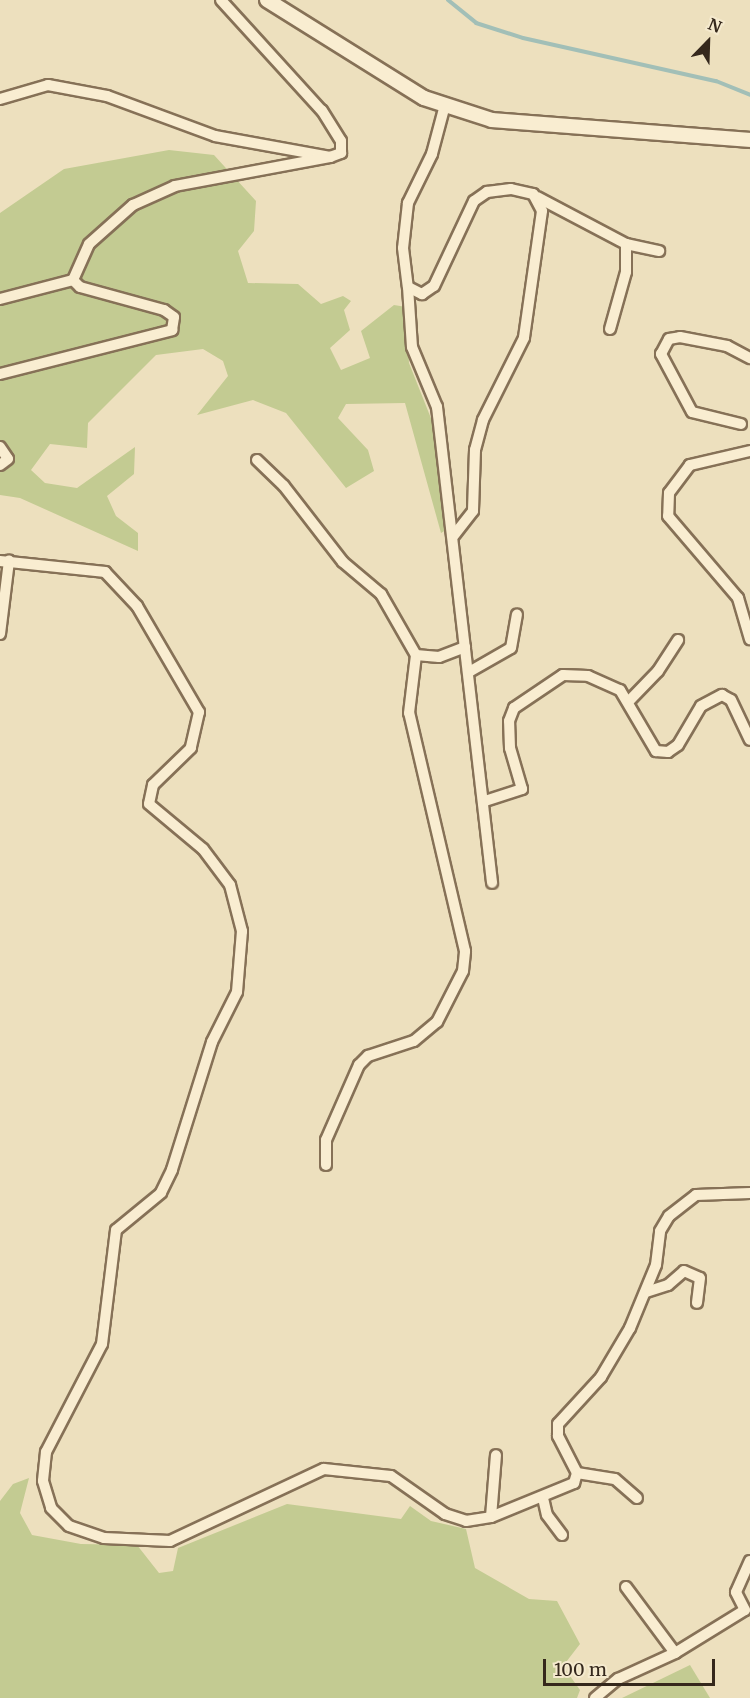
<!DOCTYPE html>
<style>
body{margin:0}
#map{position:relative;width:750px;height:1698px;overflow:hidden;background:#ede0be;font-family:Merriweather,serif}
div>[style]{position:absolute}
.green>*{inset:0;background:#c3cb92}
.stream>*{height:4px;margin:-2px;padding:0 2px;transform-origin:2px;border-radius:2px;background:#a2bfb7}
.roads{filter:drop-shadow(2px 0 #867157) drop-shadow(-2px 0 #867157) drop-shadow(0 2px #867157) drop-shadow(0 -2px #867157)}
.minor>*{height:10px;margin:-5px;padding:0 5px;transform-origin:5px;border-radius:5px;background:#f9edd1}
.tertiary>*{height:14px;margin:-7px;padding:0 7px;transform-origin:7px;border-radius:7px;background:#f9edd1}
span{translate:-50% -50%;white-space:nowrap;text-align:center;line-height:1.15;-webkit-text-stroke:5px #f5eace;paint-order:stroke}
.north{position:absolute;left:678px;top:12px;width:60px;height:60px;-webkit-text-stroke:4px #f5eace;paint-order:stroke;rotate:23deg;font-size:16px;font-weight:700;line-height:24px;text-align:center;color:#35281c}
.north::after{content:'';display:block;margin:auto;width:21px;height:27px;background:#35281c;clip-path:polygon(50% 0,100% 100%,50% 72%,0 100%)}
.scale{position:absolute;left:543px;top:1659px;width:172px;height:27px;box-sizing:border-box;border:3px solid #35281c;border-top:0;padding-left:8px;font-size:18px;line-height:21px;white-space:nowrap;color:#35281c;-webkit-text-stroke:4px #f5eace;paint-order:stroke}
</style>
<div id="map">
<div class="green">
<i style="clip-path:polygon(169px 150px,214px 155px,256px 201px,254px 231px,238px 251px,248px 283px,298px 284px,321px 304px,343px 296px,351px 301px,344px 310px,350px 330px,330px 348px,341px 370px,370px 358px,361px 331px,394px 305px,406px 307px,409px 363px,438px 436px,446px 530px,441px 533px,405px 403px,346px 404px,338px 418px,368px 450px,374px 471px,346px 488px,286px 413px,253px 400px,197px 415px,228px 376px,223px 361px,203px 349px,156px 355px,88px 423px,87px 448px,50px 444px,31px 470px,45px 483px,77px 488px,135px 447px,134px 474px,107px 496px,116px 516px,138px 533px,138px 551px,20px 498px,0 495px,0 213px,64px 169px)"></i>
<i style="clip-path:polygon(29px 1478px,20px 1513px,32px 1535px,81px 1544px,137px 1545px,159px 1573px,173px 1571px,178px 1548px,287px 1504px,401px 1519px,410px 1506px,431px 1521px,466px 1529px,475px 1568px,529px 1599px,557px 1601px,580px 1644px,563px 1666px,580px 1690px,577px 1698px,0 1698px,0 1501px,13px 1484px)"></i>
<i style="clip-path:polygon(690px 1665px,710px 1698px,622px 1698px)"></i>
</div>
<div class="stream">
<i style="left:448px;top:0;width:36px;rotate:39deg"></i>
<i style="left:476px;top:23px;width:49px;rotate:17.7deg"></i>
<i style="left:523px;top:38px;width:198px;rotate:12.6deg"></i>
<i style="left:716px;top:81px;width:37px;rotate:22deg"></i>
</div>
<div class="roads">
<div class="minor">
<i style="left:0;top:99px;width:50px;rotate:-16.3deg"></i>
<i style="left:48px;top:85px;width:60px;rotate:10.6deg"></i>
<i style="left:107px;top:96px;width:115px;rotate:20.3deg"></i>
<i style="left:215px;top:136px;width:117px;rotate:10.3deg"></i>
<i style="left:330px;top:157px;width:12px;rotate:-20deg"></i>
<i style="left:341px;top:153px;width:12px;rotate:-90deg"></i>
<i style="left:341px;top:141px;width:36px;rotate:-122deg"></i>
<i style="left:322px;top:111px;width:150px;rotate:-132.3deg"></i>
<i style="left:445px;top:105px;width:51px;rotate:104.9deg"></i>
<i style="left:432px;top:154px;width:55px;rotate:116.1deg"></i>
<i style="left:408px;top:203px;width:45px;rotate:96.3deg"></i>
<i style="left:403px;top:248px;width:39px;rotate:83deg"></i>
<i style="left:408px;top:287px;width:16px;rotate:27deg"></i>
<i style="left:422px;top:294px;width:14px;rotate:-34deg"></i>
<i style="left:434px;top:286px;width:94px;rotate:-64.8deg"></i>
<i style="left:474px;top:201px;width:16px;rotate:-35deg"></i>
<i style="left:487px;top:192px;width:24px;rotate:-7deg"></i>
<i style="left:511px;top:189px;width:23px;rotate:13deg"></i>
<i style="left:533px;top:194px;width:19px;rotate:62deg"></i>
<i style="left:542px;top:211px;width:128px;rotate:98.1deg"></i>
<i style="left:524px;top:338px;width:92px;rotate:116.6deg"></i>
<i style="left:483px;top:420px;width:31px;rotate:105deg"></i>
<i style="left:475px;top:450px;width:61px;rotate:91.9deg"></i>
<i style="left:473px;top:511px;width:31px;rotate:128deg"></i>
<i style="left:537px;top:197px;width:101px;rotate:27.8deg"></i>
<i style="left:626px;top:244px;width:34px;rotate:12deg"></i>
<i style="left:408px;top:287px;width:60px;rotate:86.2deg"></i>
<i style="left:412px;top:347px;width:65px;rotate:67.4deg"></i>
<i style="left:437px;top:407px;width:479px;rotate:83.4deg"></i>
<i style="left:0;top:299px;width:75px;rotate:-14.6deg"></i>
<i style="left:610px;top:329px;width:59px;rotate:-74.3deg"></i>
<i style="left:626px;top:272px;width:28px;rotate:-90deg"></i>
<i style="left:0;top:374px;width:178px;rotate:-14.3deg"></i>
<i style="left:172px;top:330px;width:13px;rotate:-81deg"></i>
<i style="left:174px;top:317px;width:12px;rotate:-145deg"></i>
<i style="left:164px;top:310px;width:87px;rotate:-164.7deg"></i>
<i style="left:80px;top:287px;width:10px;rotate:-135deg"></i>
<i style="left:73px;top:280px;width:39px;rotate:-66deg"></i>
<i style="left:89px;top:244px;width:59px;rotate:-41.6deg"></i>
<i style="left:133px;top:205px;width:46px;rotate:-24.3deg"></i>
<i style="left:175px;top:186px;width:158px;rotate:-10.6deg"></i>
<i style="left:741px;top:424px;width:50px;rotate:-166.2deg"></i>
<i style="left:692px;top:412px;width:66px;rotate:-118.1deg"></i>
<i style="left:661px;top:354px;width:17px;rotate:-62deg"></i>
<i style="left:669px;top:339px;width:11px;rotate:-10deg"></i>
<i style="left:680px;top:337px;width:48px;rotate:10.8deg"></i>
<i style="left:727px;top:346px;width:26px;rotate:28deg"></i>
<i style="left:0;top:447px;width:14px;rotate:56deg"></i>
<i style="left:8px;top:459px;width:10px;rotate:143deg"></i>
<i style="left:750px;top:451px;width:62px;rotate:166.9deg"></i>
<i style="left:690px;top:465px;width:35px;rotate:127deg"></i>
<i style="left:669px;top:493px;width:23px;rotate:92deg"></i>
<i style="left:668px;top:516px;width:108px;rotate:49.5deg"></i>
<i style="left:738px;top:598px;width:43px;rotate:73.7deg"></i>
<i style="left:257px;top:460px;width:37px;rotate:44deg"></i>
<i style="left:284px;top:486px;width:96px;rotate:52.2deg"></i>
<i style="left:343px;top:562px;width:50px;rotate:40.1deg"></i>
<i style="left:381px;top:594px;width:70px;rotate:60.2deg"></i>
<i style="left:416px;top:655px;width:23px;rotate:5deg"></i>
<i style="left:439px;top:657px;width:28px;rotate:-21deg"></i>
<i style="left:0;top:561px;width:106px;rotate:6deg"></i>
<i style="left:105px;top:572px;width:47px;rotate:46.7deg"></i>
<i style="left:137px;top:606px;width:123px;rotate:59.7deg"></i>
<i style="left:199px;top:712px;width:37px;rotate:103deg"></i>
<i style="left:191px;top:748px;width:53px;rotate:135.8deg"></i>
<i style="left:153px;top:785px;width:19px;rotate:102deg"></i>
<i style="left:149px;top:804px;width:70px;rotate:39.8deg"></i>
<i style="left:203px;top:849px;width:45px;rotate:53.1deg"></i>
<i style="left:230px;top:885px;width:48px;rotate:75.4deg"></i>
<i style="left:242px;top:931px;width:61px;rotate:94.7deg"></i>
<i style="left:237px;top:992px;width:56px;rotate:116.6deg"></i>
<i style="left:212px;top:1042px;width:134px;rotate:107.4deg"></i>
<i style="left:172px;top:1170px;width:25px;rotate:116deg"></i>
<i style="left:161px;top:1193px;width:58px;rotate:140.6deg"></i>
<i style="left:116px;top:1230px;width:115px;rotate:97deg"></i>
<i style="left:102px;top:1344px;width:122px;rotate:117.4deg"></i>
<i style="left:46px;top:1452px;width:29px;rotate:96deg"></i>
<i style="left:43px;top:1481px;width:28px;rotate:73deg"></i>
<i style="left:51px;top:1508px;width:25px;rotate:45deg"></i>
<i style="left:69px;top:1526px;width:37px;rotate:19deg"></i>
<i style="left:104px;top:1538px;width:66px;rotate:2.6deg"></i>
<i style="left:170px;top:1541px;width:170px;rotate:-25.1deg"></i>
<i style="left:324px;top:1469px;width:67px;rotate:6deg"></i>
<i style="left:391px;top:1476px;width:66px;rotate:35.1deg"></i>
<i style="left:445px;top:1514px;width:22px;rotate:18deg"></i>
<i style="left:466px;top:1521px;width:25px;rotate:-9deg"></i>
<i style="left:491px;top:1517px;width:90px;rotate:-22.3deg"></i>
<i style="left:574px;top:1483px;width:10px;rotate:-73deg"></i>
<i style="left:577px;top:1473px;width:42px;rotate:-117.2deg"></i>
<i style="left:558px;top:1436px;width:12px;rotate:-90deg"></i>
<i style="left:558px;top:1424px;width:64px;rotate:-47.5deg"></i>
<i style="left:601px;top:1377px;width:57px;rotate:-59.4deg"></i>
<i style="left:630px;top:1328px;width:68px;rotate:-67.6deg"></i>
<i style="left:656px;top:1265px;width:34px;rotate:-83deg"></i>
<i style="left:660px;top:1231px;width:17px;rotate:-59deg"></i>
<i style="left:669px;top:1216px;width:34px;rotate:-38deg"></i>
<i style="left:696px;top:1195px;width:54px;rotate:-2.1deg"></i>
<i style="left:0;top:634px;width:74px;rotate:-83deg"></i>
<i style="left:469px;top:672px;width:48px;rotate:-29.7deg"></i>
<i style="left:511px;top:648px;width:34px;rotate:-80deg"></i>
<i style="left:630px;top:700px;width:40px;rotate:-46deg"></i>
<i style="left:658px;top:671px;width:37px;rotate:-57deg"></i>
<i style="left:485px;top:801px;width:39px;rotate:-18deg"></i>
<i style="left:522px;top:789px;width:43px;rotate:-106.3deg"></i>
<i style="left:510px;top:748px;width:27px;rotate:-92deg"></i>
<i style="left:509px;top:721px;width:14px;rotate:-69deg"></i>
<i style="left:514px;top:708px;width:59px;rotate:-34deg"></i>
<i style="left:563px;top:675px;width:25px;rotate:2deg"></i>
<i style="left:588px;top:676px;width:35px;rotate:24deg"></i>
<i style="left:620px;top:690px;width:71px;rotate:59.5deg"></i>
<i style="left:656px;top:751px;width:12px;rotate:5deg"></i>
<i style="left:668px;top:752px;width:12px;rotate:-35deg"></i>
<i style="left:678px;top:745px;width:45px;rotate:-59.5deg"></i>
<i style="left:701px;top:706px;width:24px;rotate:-28deg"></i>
<i style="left:722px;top:695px;width:10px;rotate:29deg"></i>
<i style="left:731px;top:700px;width:44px;rotate:64.6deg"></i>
<i style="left:326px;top:1165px;width:25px;rotate:-90deg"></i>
<i style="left:326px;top:1140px;width:82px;rotate:-66.3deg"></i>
<i style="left:359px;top:1065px;width:13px;rotate:-45deg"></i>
<i style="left:368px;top:1056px;width:48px;rotate:-18.1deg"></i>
<i style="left:414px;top:1041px;width:30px;rotate:-40deg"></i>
<i style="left:437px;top:1022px;width:57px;rotate:-63deg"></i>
<i style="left:463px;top:971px;width:20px;rotate:-84deg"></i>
<i style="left:465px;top:951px;width:244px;rotate:-103.2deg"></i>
<i style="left:409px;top:713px;width:58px;rotate:-83.1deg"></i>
<i style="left:646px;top:1292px;width:23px;rotate:-18deg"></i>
<i style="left:668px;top:1285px;width:21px;rotate:-41deg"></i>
<i style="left:684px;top:1271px;width:17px;rotate:24deg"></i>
<i style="left:700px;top:1278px;width:25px;rotate:97deg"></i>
<i style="left:577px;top:1473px;width:38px;rotate:9deg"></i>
<i style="left:615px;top:1479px;width:29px;rotate:41deg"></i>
<i style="left:543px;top:1498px;width:17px;rotate:77deg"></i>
<i style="left:547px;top:1515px;width:25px;rotate:53deg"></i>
<i style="left:491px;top:1517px;width:62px;rotate:-85.4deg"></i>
<i style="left:626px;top:1587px;width:82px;rotate:53.4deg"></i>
<i style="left:595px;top:1698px;width:30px;rotate:-40deg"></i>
<i style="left:618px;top:1679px;width:63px;rotate:-24.5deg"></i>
<i style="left:675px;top:1653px;width:82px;rotate:-31.6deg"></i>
<i style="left:745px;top:1610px;width:20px;rotate:-117deg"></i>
<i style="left:736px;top:1592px;width:34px;rotate:-66deg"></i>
</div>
<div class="tertiary">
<i style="left:267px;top:0;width:185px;rotate:32deg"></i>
<i style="left:424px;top:98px;width:71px;rotate:17.9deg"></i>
<i style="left:492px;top:120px;width:259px;rotate:4.4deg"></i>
</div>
</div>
<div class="north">N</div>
<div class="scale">100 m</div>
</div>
